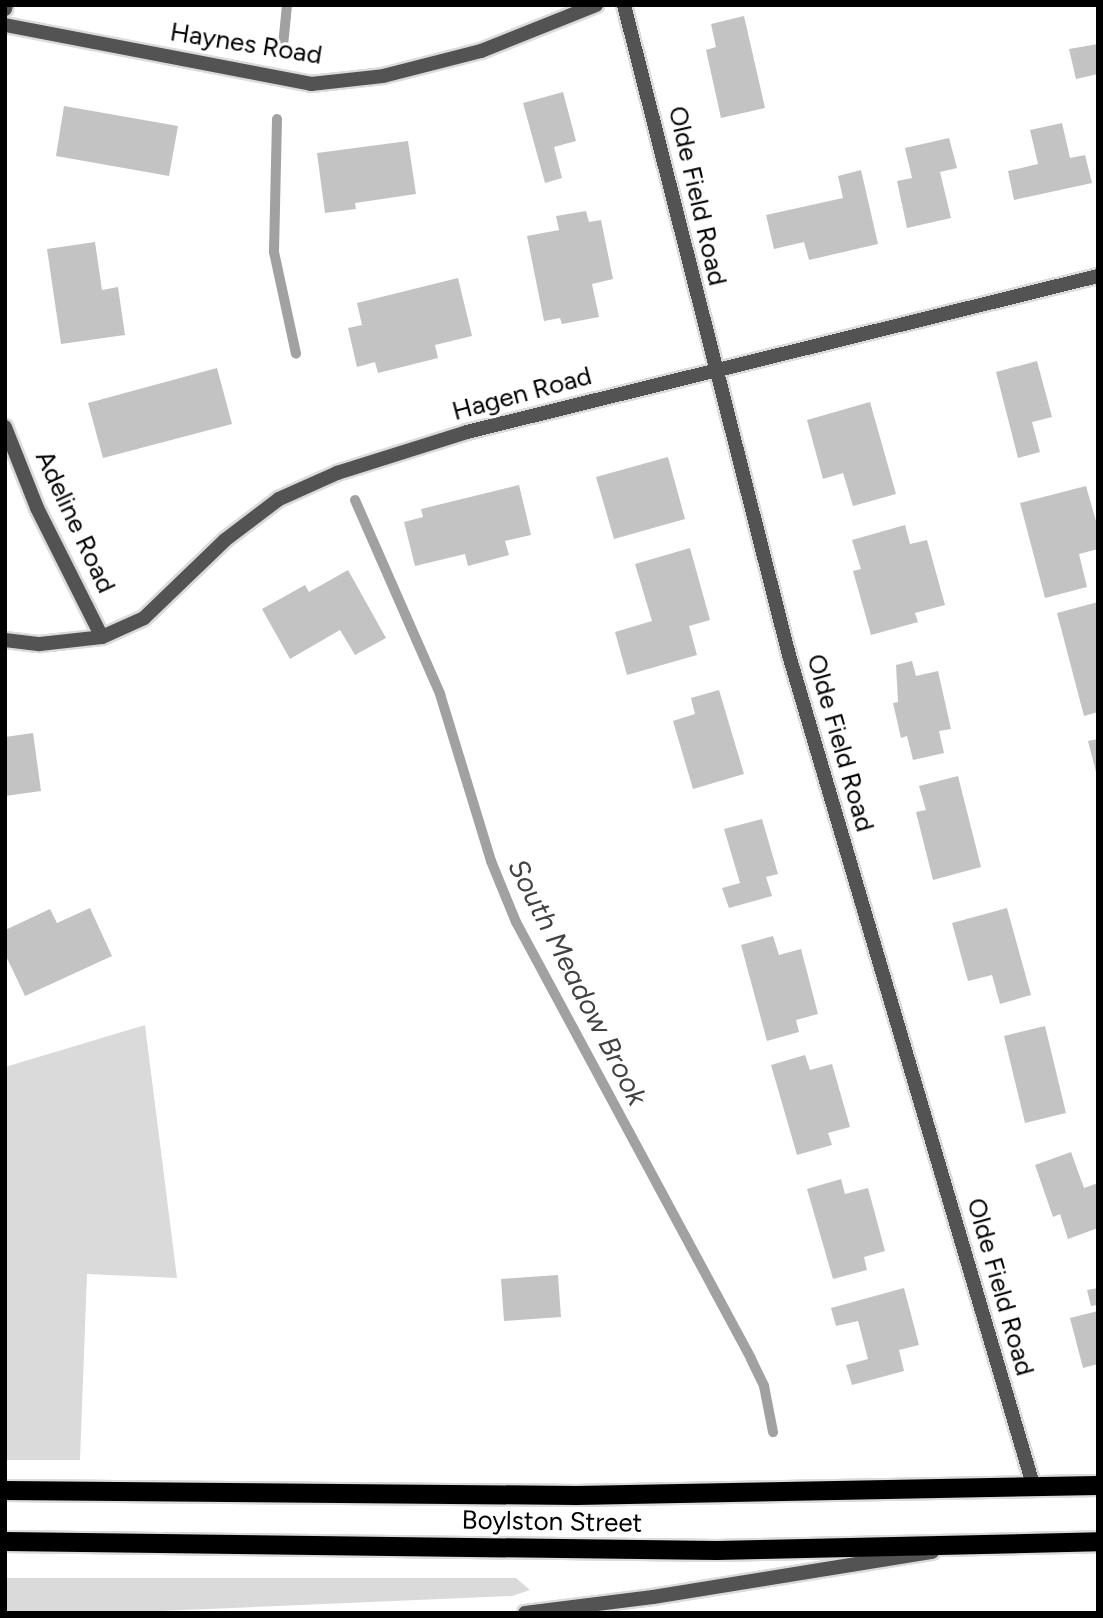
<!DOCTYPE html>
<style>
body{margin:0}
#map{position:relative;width:1103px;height:1618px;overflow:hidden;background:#fff;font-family:Figtree,sans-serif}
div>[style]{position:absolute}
.green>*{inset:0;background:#dadada}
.stream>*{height:10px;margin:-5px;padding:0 5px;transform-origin:5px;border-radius:5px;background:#a1a1a1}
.building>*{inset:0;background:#c3c3c3}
.roads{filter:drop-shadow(2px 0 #dbdbdb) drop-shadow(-2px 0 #dbdbdb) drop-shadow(0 2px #dbdbdb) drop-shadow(0 -2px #dbdbdb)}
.minor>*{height:14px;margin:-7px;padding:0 7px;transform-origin:7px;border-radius:7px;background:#535353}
.trunk>*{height:19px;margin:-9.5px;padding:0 9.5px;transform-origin:9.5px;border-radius:9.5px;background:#000}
span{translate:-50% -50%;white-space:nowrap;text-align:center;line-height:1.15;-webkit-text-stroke:6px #fff;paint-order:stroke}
.street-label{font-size:26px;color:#000}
.water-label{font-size:28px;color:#424242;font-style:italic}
.frame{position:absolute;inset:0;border:7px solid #000;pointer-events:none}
</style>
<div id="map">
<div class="green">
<i style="clip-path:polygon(145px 1025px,177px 1278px,87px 1274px,80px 1460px,5px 1460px,5px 1067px)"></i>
<i style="clip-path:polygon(5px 1578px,516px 1578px,530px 1590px,512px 1596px,112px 1613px,5px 1613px)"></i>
</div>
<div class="stream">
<i style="left:283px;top:46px;width:41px;rotate:-84.4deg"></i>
<i style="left:277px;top:119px;width:133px;rotate:91.3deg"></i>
<i style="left:274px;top:252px;width:104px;rotate:77.8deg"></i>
<i style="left:355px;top:500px;width:212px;rotate:66.3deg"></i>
<i style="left:440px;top:694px;width:175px;rotate:73deg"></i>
<i style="left:491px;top:861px;width:66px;rotate:67.7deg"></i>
<i style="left:516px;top:922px;width:496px;rotate:61.7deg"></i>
<i style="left:751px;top:1359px;width:30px;rotate:64deg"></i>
<i style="left:764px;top:1386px;width:47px;rotate:78.9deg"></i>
</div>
<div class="building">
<i style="clip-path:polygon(744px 16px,765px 108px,721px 118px,706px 50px,716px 47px,711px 24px)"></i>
<i style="clip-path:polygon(1098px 44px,1098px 74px,1076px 79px,1069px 49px)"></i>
<i style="clip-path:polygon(563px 92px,576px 141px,554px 147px,562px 178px,545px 183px,523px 103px)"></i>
<i style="clip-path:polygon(64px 106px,178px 126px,169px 176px,56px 156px)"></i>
<i style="clip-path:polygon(1062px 123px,1070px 158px,1085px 155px,1092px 183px,1014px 200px,1008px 171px,1038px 164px,1030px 130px)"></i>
<i style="clip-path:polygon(949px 138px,957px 168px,940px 172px,951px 218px,907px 228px,897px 181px,912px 178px,905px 148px)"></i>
<i style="clip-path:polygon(408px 141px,416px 194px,355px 203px,356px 209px,325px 213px,317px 153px)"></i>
<i style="clip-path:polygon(861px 170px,878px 244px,809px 260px,804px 242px,774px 249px,766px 215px,843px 198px,838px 176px)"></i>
<i style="clip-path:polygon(586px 211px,589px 222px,601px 220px,613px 279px,592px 284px,599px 317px,562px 324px,560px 318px,544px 321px,527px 236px,559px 230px,556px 216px)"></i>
<i style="clip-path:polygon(95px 242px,102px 290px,118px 287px,125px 335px,61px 344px,47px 249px)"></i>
<i style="clip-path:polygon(458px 278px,472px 336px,435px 345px,438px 358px,378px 373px,375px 362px,357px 367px,348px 328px,362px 325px,357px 303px)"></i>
<i style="clip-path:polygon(1037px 361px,1052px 417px,1032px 422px,1040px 452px,1018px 458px,996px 372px)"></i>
<i style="clip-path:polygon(217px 368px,232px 424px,103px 458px,88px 403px)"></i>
<i style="clip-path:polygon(870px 402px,896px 494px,853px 506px,843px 473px,823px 479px,807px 420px)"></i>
<i style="clip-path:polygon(668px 457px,685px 519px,614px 539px,596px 477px)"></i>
<i style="clip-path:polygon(519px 485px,531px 535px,505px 541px,509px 555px,468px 566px,465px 554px,415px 566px,404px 522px,423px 517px,421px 509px)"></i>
<i style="clip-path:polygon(1086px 486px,1098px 528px,1098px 549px,1079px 554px,1087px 587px,1045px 598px,1020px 503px)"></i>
<i style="clip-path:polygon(905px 525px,910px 544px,927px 540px,945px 605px,915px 613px,918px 622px,871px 635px,853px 571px,861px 569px,852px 540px)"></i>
<i style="clip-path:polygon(690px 548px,710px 620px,689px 626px,697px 655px,627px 675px,615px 632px,652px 621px,635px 564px)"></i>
<i style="clip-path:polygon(348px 570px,386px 638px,355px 655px,340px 630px,290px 659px,262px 609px,305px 585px,309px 592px)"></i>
<i style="clip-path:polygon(1098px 602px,1098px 712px,1084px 716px,1057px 613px)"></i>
<i style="clip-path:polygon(912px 661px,916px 676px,938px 671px,951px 729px,939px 731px,944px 753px,913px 760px,907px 736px,901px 738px,893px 703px,898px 702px,896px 665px)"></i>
<i style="clip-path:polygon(719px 690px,744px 774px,693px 789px,673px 721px,695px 714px,691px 698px)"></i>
<i style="clip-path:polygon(33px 733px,41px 791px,5px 796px,5px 737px)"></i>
<i style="clip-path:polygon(1098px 739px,1098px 776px,1097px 776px,1088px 741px)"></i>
<i style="clip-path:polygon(958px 776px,981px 867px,933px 880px,916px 812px,926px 810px,919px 786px)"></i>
<i style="clip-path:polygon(762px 819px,778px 874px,766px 877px,772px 896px,729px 908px,722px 888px,740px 883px,724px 829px)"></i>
<i style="clip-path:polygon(90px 908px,112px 956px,25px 996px,5px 954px,5px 930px,50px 909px,57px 923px)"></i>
<i style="clip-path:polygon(1007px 908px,1031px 995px,1000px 1004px,992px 975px,968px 981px,952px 923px)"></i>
<i style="clip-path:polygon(773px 936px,779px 955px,801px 949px,818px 1014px,796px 1020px,799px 1032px,767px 1041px,741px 945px)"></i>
<i style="clip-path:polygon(1045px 1026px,1066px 1113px,1025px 1123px,1004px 1036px)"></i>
<i style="clip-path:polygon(805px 1055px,810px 1070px,832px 1064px,850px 1127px,828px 1133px,832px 1145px,797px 1155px,771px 1065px)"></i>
<i style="clip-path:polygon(1071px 1152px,1084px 1188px,1098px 1183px,1098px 1228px,1068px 1239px,1060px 1214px,1053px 1217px,1035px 1165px)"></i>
<i style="clip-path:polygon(841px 1179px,845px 1194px,868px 1188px,885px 1251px,864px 1257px,867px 1270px,833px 1279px,807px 1189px)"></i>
<i style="clip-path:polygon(558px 1275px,561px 1317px,504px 1321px,501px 1279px)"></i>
<i style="clip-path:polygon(904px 1288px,919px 1345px,899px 1350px,904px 1371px,852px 1385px,846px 1365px,868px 1359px,858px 1321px,836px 1326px,831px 1308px)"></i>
<i style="clip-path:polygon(1098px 1288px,1098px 1305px,1091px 1306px,1087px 1290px)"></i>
<i style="clip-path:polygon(1098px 1311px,1098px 1364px,1083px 1368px,1070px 1318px)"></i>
</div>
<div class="roads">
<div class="minor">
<i style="left:624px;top:5px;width:671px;rotate:75.76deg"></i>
<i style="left:789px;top:655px;width:868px;rotate:73.61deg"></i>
<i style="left:5px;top:9px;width:4px;rotate:-76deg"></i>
<i style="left:5px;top:25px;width:312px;rotate:10.9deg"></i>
<i style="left:311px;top:84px;width:72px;rotate:-6.3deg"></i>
<i style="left:383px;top:76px;width:101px;rotate:-14.3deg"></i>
<i style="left:481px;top:51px;width:124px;rotate:-21.8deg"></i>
<i style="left:5px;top:427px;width:87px;rotate:68.4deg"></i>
<i style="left:37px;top:508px;width:144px;rotate:63.3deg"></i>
<i style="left:5px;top:640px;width:35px;rotate:7deg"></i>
<i style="left:40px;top:644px;width:62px;rotate:-6.4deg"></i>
<i style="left:102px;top:637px;width:46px;rotate:-24.3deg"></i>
<i style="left:144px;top:618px;width:112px;rotate:-43.9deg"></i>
<i style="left:225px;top:540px;width:68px;rotate:-37.2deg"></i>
<i style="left:279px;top:499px;width:64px;rotate:-24.1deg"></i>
<i style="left:337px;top:473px;width:136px;rotate:-17.5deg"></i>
<i style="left:467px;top:432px;width:650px;rotate:-13.89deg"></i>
<i style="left:525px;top:1613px;width:129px;rotate:-7.1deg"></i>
<i style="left:653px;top:1597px;width:283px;rotate:-9.2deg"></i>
</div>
<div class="trunk">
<i style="left:5px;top:1490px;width:571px;rotate:0.5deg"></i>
<i style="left:576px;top:1495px;width:522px;rotate:-1.1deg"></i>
<i style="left:5px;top:1541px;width:711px;rotate:0.73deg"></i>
<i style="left:716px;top:1550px;width:382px;rotate:-1.3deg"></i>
</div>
</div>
<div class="street-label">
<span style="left:246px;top:44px;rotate:9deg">Haynes Road</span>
<span style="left:697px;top:196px;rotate:77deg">Olde Field Road</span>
<span style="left:522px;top:394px;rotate:-15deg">Hagen Road</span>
<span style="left:75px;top:522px;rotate:65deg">Adeline Road</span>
<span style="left:840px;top:743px;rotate:74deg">Olde Field Road</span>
<span style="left:1000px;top:1287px;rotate:74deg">Olde Field Road</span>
<span style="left:552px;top:1522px;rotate:1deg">Boylston Street</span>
</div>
<div class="water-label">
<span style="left:578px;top:982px;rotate:63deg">South Meadow Brook</span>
</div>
<div class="frame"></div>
</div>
